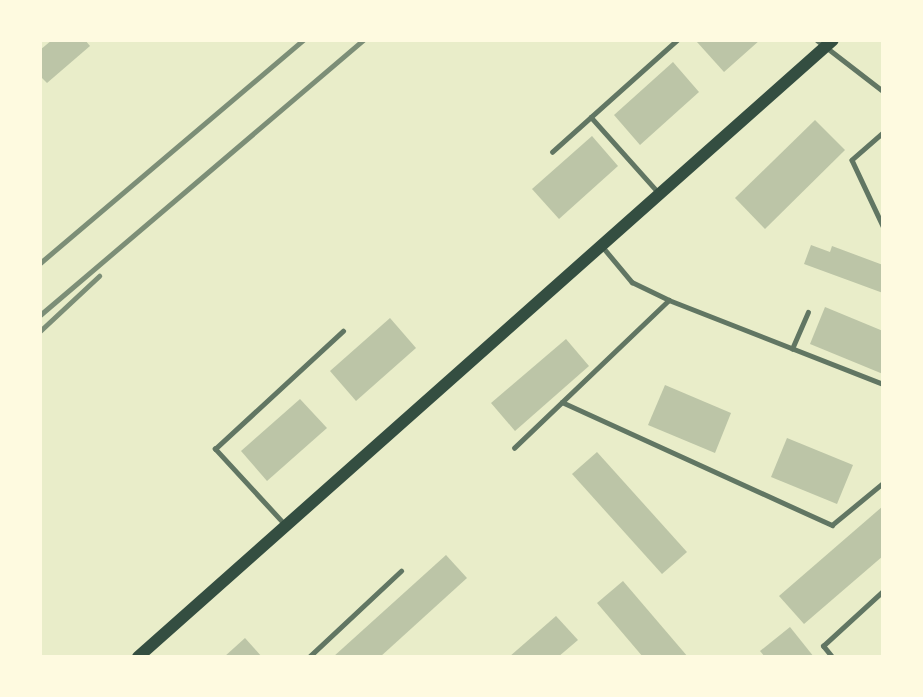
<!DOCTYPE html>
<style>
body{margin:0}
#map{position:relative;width:923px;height:697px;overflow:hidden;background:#e9edc9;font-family:"Open Sans",sans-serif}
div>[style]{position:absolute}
.building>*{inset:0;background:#bcc5a7}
.service>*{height:4.5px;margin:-2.25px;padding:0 2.25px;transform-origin:2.25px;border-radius:2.25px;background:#617663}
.secondary>*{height:12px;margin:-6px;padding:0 6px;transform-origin:6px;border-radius:6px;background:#344e41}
.rail>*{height:5px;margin:-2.5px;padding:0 2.5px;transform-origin:2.5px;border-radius:2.5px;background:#7c8e77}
span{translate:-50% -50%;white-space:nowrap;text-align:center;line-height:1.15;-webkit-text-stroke:5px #fefae0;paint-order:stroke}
.frame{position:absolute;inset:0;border:42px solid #fefae0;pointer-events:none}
</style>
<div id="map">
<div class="building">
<i style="clip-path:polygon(52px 40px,85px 40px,90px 46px,47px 83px,40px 76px,40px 50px)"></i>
<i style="clip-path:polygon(699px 40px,760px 40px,724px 72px,697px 42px)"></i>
<i style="clip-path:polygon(673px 62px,699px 92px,640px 145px,614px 115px)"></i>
<i style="clip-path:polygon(815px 120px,845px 150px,765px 229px,735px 198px)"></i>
<i style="clip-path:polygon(592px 136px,618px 166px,559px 219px,532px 189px)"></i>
<i style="clip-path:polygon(811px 245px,830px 252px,832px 246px,883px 265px,883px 293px,804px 264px)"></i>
<i style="clip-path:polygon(825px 307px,883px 331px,883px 374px,810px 344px)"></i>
<i style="clip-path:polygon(390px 318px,416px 348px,356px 401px,330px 371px)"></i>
<i style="clip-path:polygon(566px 339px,589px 366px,515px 431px,491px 403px)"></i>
<i style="clip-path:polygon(665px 385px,731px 413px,715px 453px,648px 425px)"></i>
<i style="clip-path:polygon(300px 399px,327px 428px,267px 481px,241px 451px)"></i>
<i style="clip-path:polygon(787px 438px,853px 465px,837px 504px,771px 477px)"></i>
<i style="clip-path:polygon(597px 452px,687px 552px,662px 574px,572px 474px)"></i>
<i style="clip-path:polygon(883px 506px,883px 556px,804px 624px,779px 596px)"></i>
<i style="clip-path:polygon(446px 555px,467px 578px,380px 657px,333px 657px)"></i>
<i style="clip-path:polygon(623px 581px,688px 657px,643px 657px,597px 603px)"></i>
<i style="clip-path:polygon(556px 616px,578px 640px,558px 657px,509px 657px)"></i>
<i style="clip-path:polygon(790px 627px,814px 657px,765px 657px,760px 651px)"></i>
<i style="clip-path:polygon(245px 638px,262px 657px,224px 657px)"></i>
</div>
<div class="service">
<i style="left:817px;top:40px;width:83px;rotate:37.7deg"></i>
<i style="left:591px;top:117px;width:115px;rotate:-41.8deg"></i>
<i style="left:883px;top:133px;width:41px;rotate:138.9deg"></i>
<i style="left:852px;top:160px;width:73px;rotate:64.8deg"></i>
<i style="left:552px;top:152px;width:52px;rotate:-41.9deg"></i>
<i style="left:591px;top:117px;width:101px;rotate:48.2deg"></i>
<i style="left:602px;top:246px;width:47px;rotate:50.2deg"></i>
<i style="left:632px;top:282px;width:41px;rotate:25.9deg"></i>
<i style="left:669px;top:300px;width:230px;rotate:21.4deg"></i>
<i style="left:792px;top:349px;width:40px;rotate:-66.6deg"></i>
<i style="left:562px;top:402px;width:297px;rotate:24.5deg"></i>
<i style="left:832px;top:525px;width:66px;rotate:-39.5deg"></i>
<i style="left:514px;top:448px;width:214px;rotate:-43.7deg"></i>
<i style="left:284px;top:524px;width:102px;rotate:-132.6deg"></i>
<i style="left:215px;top:449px;width:174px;rotate:-42.7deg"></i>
<i style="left:309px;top:657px;width:126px;rotate:-43.1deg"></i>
<i style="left:832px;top:657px;width:14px;rotate:-129deg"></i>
<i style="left:823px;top:646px;width:81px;rotate:-42.5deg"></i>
</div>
<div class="secondary">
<i style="left:138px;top:657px;width:929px;rotate:-41.6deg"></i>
</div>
<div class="rail">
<i style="left:40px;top:263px;width:345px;rotate:-40.3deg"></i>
<i style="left:40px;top:315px;width:424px;rotate:-40.4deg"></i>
<i style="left:40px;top:331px;width:81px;rotate:-43deg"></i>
</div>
<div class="frame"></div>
</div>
